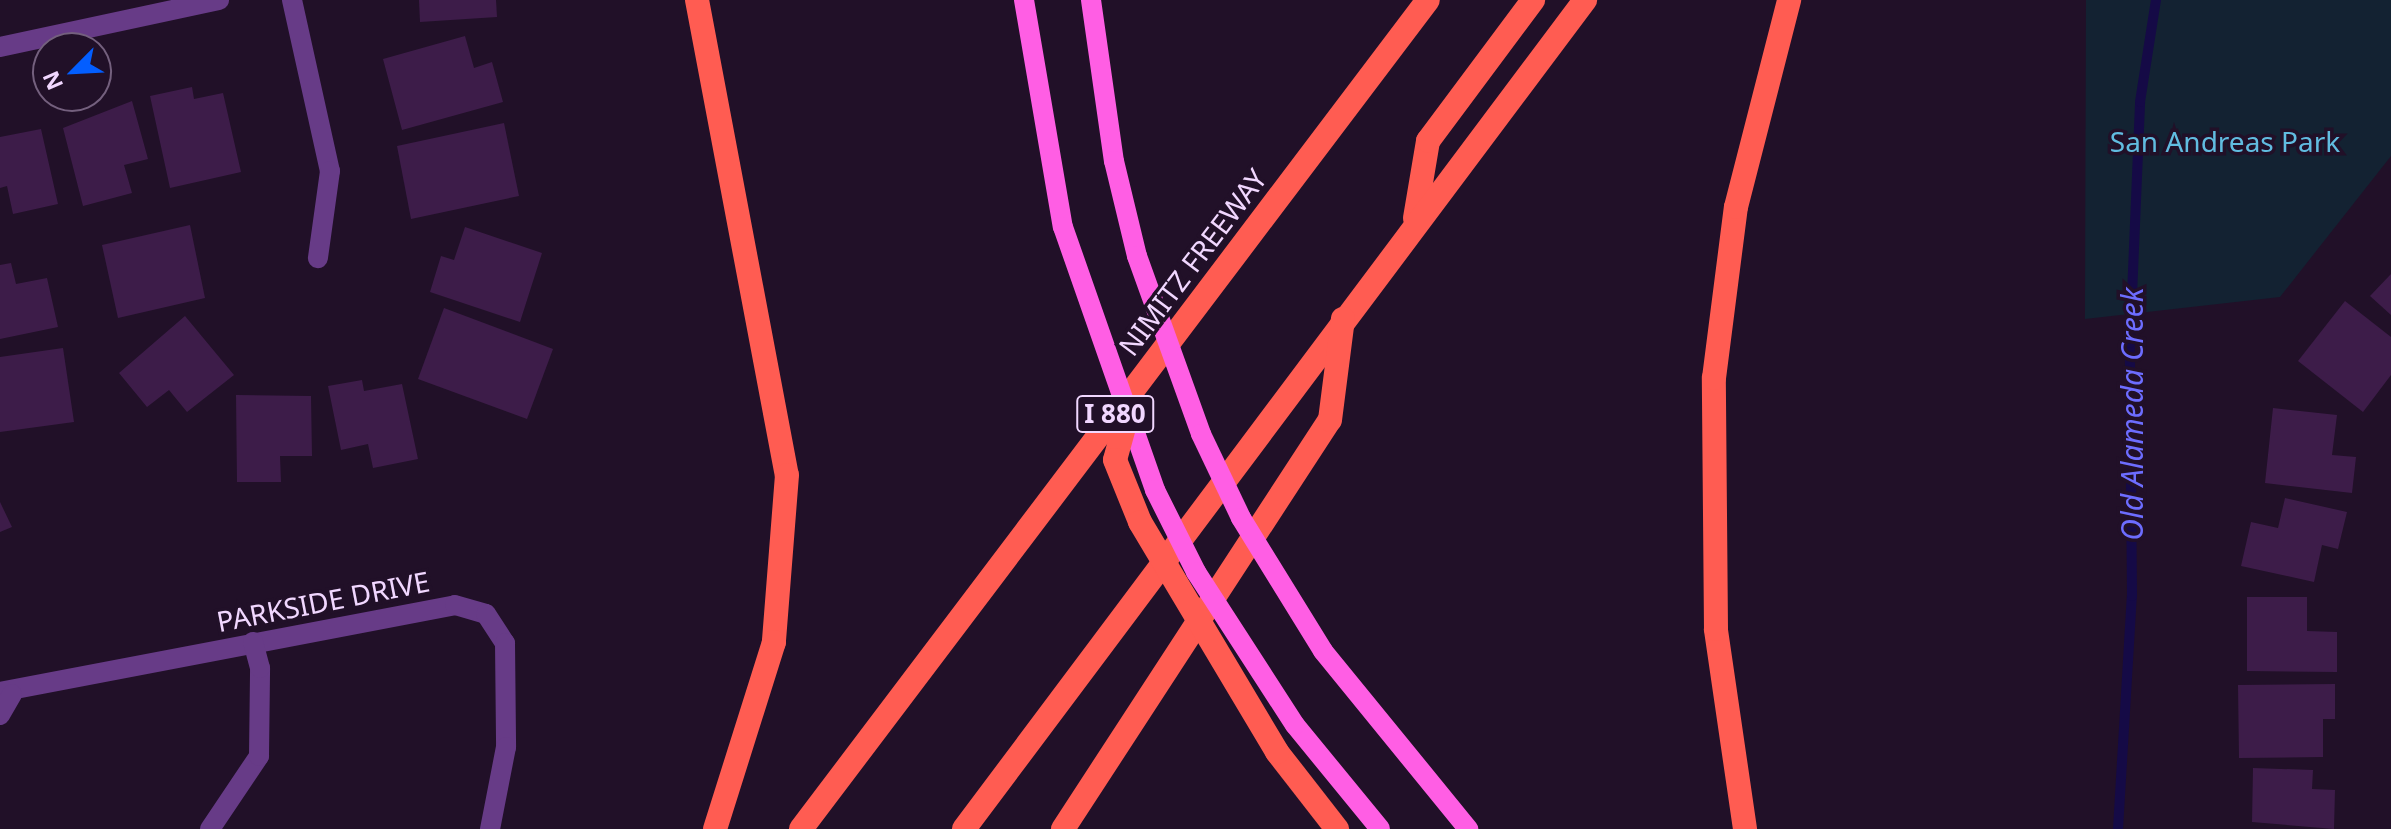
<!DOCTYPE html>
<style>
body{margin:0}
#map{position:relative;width:2391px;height:829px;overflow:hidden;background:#211028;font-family:"Noto Sans",sans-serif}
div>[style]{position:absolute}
.green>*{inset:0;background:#132232}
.stream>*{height:10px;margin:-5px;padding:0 5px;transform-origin:5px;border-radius:5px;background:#150a46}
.building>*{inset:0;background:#3d1c49}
.minor>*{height:20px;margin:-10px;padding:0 10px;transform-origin:10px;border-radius:10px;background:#673b87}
.major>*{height:20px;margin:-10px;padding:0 10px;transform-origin:10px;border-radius:10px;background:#ff5ee4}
.highway>*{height:24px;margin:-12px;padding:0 12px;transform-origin:12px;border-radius:12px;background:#ff5c52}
.major-bridge>*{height:20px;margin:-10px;padding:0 10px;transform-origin:10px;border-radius:10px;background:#ff5ee4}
.highway-bridge>*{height:24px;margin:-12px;padding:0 12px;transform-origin:12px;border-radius:12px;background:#ff5c52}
span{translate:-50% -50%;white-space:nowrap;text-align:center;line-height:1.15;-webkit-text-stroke:7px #211028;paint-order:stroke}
.shield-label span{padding:2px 6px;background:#211028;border:2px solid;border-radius:6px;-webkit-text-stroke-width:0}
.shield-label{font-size:26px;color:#f1d7ff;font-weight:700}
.park-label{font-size:28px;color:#61bce0}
.street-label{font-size:28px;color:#f1d7ff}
.water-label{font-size:30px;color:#6d6dff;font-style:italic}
.north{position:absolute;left:32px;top:32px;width:80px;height:80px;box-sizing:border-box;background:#211028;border:2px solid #74607e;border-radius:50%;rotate:246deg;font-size:22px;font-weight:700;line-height:32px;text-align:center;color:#f1d7ff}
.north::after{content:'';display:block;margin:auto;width:28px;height:36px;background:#035eff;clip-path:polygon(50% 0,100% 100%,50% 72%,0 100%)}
</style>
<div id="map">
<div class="green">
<i style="clip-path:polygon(2086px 0,2391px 0,2391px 156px,2280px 297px,2085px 319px)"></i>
</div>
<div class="stream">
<i style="left:2118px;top:829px;width:233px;rotate:-86.6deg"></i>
<i style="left:2132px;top:596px;width:253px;rotate:-90.5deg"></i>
<i style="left:2130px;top:343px;width:241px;rotate:-87.6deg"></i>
<i style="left:2140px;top:102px;width:103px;rotate:-81.1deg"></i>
</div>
<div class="building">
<i style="clip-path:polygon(419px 0,496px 0,497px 17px,420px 22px)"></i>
<i style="clip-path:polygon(465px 36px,474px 68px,492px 62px,503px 102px,402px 130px,383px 59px)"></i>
<i style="clip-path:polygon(192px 87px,194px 99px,223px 93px,241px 172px,170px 188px,150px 96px)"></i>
<i style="clip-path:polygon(132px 101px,148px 159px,124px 165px,132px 193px,83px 206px,63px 128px)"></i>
<i style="clip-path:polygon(504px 123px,519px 196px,411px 219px,397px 146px)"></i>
<i style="clip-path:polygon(41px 129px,58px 204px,13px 214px,7px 186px,0 188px,0 137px)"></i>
<i style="clip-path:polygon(190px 225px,205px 298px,118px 318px,102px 245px)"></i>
<i style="clip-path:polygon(465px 227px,542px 253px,520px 322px,430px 292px,441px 256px,454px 260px)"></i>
<i style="clip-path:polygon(11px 263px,16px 284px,47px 278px,58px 327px,0 339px,0 265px)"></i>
<i style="clip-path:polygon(2391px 274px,2391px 315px,2370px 296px)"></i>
<i style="clip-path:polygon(2345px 301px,2391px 337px,2391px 375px,2363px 412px,2298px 361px)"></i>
<i style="clip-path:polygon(444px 308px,553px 349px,527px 419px,418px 379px)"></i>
<i style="clip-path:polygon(185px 316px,234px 375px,187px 412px,169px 390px,147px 407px,119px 373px)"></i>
<i style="clip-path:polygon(63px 348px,74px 422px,0 432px,0 357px)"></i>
<i style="clip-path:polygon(362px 380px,364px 391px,402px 384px,418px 459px,373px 468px,368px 444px,341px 450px,328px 386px)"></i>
<i style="clip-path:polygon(236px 395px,311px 396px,312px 456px,280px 456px,281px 482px,237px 482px)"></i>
<i style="clip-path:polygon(2273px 408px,2337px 415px,2332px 455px,2356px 457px,2352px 493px,2265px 483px)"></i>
<i style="clip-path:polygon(2285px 498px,2347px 512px,2338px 549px,2322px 545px,2314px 582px,2241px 566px,2251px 522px,2278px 528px)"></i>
<i style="clip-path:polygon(0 502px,12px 527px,0 532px)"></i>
<i style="clip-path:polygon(2247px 597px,2307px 597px,2307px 631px,2337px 632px,2337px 672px,2247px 671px)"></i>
<i style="clip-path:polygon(2335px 684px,2335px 719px,2323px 719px,2323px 757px,2239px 758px,2238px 685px)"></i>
<i style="clip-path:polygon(2253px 768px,2313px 770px,2312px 789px,2335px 790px,2334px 829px,2252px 822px)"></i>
</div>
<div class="minor">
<i style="left:292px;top:0;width:175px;rotate:77.5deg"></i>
<i style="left:330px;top:171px;width:88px;rotate:97.9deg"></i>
<i style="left:0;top:47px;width:224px;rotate:-12.1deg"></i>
<i style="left:0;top:692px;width:463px;rotate:-10.8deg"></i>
<i style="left:455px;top:605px;width:32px;rotate:16deg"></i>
<i style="left:486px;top:614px;width:35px;rotate:57deg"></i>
<i style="left:505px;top:643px;width:104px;rotate:89.4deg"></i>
<i style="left:506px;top:747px;width:84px;rotate:101deg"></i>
<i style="left:0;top:715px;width:24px;rotate:-60deg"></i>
<i style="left:210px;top:829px;width:88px;rotate:-56.1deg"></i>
<i style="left:259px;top:756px;width:88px;rotate:-89.3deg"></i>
<i style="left:260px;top:668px;width:27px;rotate:-105deg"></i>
</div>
<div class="major">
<i style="left:1024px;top:0;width:230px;rotate:80.3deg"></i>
<i style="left:1091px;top:0;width:163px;rotate:81.9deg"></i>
<i style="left:1323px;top:651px;width:230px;rotate:50.8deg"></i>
<i style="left:1295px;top:725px;width:134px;rotate:50.7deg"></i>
</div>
<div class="highway">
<i style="left:697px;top:0;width:483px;rotate:79.3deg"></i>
<i style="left:787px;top:475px;width:168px;rotate:94.5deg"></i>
<i style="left:774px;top:642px;width:196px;rotate:107.5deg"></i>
<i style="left:1415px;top:218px;width:78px;rotate:-80.4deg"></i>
<i style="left:1428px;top:141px;width:176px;rotate:-53.3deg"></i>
<i style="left:1277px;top:752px;width:98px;rotate:52.1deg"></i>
<i style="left:801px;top:829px;width:1039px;rotate:-52.9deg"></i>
<i style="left:964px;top:829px;width:1036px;rotate:-53.16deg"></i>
<i style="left:1063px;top:829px;width:488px;rotate:-56.9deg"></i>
<i style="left:1330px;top:420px;width:102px;rotate:-82.7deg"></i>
<i style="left:1745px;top:829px;width:202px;rotate:-98.3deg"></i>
<i style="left:1716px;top:629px;width:251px;rotate:-90.5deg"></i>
<i style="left:1714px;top:378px;width:172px;rotate:-82.7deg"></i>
<i style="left:1736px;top:207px;width:214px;rotate:-75.6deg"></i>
</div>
<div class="major-bridge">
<i style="left:1114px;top:161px;width:98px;rotate:76.4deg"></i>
<i style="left:1137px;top:256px;width:189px;rotate:70.2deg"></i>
<i style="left:1201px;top:434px;width:93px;rotate:64.5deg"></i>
<i style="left:1241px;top:518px;width:156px;rotate:58.3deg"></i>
<i style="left:1063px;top:227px;width:279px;rotate:70.7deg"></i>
<i style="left:1155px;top:490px;width:92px;rotate:63.4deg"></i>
<i style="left:1196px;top:572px;width:182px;rotate:57.1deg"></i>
</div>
<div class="highway-bridge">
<i style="left:1126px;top:420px;width:41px;rotate:105.4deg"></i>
<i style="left:1115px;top:460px;width:67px;rotate:68deg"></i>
<i style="left:1140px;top:522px;width:268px;rotate:59.2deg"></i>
</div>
<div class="shield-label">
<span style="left:1115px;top:414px">I 880</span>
</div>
<div class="park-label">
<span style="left:2225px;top:141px">San Andreas Park</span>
</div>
<div class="street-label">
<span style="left:1192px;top:262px;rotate:-53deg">NIMITZ FREEWAY</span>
<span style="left:323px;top:601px;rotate:-11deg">PARKSIDE DRIVE</span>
</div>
<div class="water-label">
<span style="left:2132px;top:414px;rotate:-90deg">Old Alameda Creek</span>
</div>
<div class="north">N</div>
</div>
